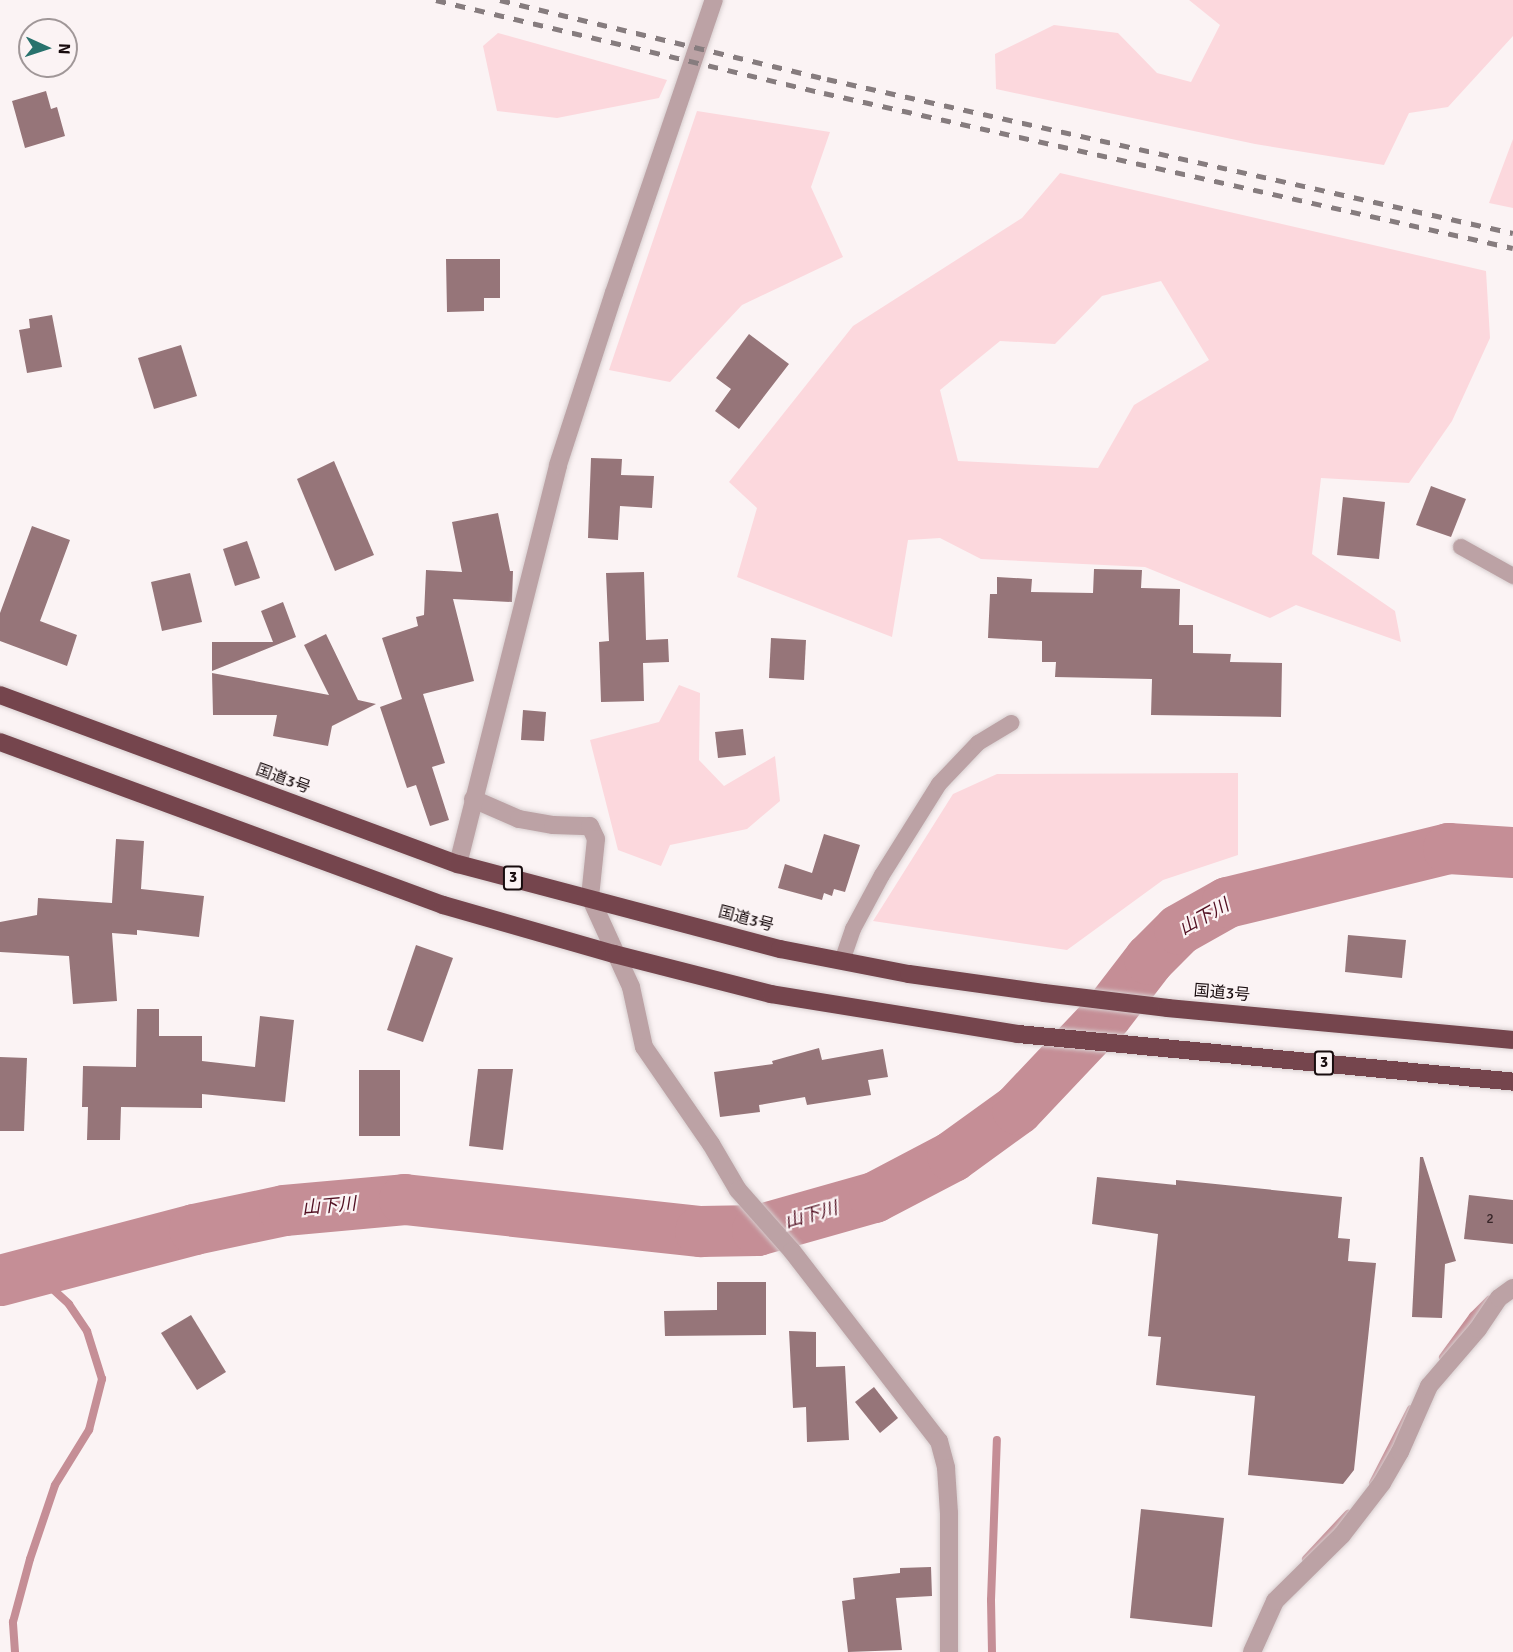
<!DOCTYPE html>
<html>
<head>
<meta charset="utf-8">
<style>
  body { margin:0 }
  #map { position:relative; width:1513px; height:1652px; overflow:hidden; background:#fbf3f4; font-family:Signika,"Noto Sans JP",sans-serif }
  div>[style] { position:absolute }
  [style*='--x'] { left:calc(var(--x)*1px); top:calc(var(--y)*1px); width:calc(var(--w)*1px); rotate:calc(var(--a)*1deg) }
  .green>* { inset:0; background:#fcd8dd }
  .stream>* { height:8px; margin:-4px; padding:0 4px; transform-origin:4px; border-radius:4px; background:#c58e96 }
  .river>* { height:51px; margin:-25.5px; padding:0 25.5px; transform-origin:25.5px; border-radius:25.5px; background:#c58e96 }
  .building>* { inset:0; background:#967579 }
  .roads { filter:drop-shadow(0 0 2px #d7cecf) drop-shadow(0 0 2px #d7cecf) }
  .lane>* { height:16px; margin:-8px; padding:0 8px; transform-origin:8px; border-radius:8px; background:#bca2a5 }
  .street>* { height:18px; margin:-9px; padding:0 9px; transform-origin:9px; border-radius:9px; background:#bca2a5 }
  .highway>* { height:18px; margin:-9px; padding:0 9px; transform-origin:9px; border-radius:9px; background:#75454d }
  .rail>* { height:4.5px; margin-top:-2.25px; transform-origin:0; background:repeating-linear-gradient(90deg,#867c7e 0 10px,transparent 0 20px) }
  span { translate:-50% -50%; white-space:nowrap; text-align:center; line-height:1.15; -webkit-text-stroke:4.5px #fbf3f4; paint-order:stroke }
  .number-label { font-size:14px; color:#382629 }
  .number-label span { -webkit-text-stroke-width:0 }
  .shield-label span { padding:2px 4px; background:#fbf3f4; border:2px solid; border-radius:4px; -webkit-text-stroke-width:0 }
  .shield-label { font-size:15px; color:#180c0e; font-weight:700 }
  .street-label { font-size:16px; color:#180c0e }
  .water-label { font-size:18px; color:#510f21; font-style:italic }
  .north { position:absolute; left:18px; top:18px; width:60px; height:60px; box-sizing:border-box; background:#fbf3f4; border:2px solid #a09798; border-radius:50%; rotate:93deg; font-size:16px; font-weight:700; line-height:24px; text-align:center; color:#180c0e }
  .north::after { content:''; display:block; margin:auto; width:21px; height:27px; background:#28726d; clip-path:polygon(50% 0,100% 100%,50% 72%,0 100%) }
</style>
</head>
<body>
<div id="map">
  <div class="green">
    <i style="clip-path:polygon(1189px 0,1513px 0,1513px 36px,1448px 107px,1409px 113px,1384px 165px,1255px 144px,996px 89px,995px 54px,1054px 25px,1118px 33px,1157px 73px,1191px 82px,1220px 25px)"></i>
    <i style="clip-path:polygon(498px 33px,667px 80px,659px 98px,557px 118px,497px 111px,483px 46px)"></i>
    <i style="clip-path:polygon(697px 111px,830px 132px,811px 187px,843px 257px,742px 305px,670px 382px,609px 370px)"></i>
    <i style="clip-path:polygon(1513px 139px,1513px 208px,1489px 203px)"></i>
    <i style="clip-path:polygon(evenodd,1060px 173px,1486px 271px,1490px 338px,1452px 421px,1409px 483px,1321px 478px,1312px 554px,1395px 611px,1401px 642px,1296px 605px,1270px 618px,1145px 567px,981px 559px,940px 538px,908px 540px,892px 637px,737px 577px,757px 508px,729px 482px,853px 326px,1022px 218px,1060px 173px,1161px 281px,1209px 360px,1134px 405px,1098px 468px,958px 461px,940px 390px,1000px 341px,1055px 344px,1102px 296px,1161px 281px)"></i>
    <i style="clip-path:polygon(679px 685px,700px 693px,699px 760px,724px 786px,775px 756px,780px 801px,747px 829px,670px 845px,661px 866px,618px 850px,590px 740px,659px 722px)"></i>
    <i style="clip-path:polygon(1238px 773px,1238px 855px,1163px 880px,1067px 950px,873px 921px,953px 794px,997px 774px)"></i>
  </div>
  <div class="stream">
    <i style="--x:1443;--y:1357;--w:51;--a:-53.8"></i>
    <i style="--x:1473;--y:1316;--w:23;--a:-45"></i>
    <i style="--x:1373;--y:1483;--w:83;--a:-62.8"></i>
    <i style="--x:1306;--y:1559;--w:62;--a:-47"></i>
    <i style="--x:15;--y:1652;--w:30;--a:-94"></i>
    <i style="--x:13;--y:1622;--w:65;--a:-74.9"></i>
    <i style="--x:30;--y:1559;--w:78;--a:-71.3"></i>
    <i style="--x:55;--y:1485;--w:65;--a:-58.3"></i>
    <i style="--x:89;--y:1430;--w:53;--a:-75.7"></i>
    <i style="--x:102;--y:1379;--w:50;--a:-107.4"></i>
    <i style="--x:87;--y:1331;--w:32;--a:-124"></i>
    <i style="--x:69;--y:1304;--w:49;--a:-137.5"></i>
    <i style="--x:992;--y:1652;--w:52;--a:-91.1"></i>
    <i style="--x:991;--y:1600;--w:160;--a:-87.9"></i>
  </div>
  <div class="river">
    <i style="--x:0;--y:1280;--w:201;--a:-14.7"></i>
    <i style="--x:194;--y:1229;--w:92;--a:-11.9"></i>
    <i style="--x:284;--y:1210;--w:121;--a:-5.2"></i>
    <i style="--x:404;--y:1199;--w:298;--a:6.2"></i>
    <i style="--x:700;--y:1231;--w:57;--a:-1"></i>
    <i style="--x:757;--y:1230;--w:122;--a:-15.8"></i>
    <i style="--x:874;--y:1197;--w:88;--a:-27.7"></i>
    <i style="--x:952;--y:1156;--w:80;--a:-35.9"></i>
    <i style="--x:1017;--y:1109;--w:129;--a:-46.6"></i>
    <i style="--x:1106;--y:1015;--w:71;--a:-52.5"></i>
    <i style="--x:1149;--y:959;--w:42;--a:-45"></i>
    <i style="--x:1179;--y:929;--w:55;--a:-29.4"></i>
    <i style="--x:1227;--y:902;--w:228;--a:-13.7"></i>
    <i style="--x:1448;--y:848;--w:65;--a:3.5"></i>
  </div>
  <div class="building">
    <i style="clip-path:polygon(46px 91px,51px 109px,57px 107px,65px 136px,25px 148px,12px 101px)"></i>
    <i style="clip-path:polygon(446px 259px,500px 259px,500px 298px,484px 298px,484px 311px,447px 312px)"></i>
    <i style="clip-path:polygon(52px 315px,62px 367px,27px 373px,19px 330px,30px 328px,29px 319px)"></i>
    <i style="clip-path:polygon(749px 334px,789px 364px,739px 429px,715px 411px,731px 389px,716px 378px)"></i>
    <i style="clip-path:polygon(181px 345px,197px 396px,154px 409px,138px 358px)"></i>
    <i style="clip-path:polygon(591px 458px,622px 459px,621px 475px,654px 476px,652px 508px,620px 506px,618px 540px,588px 538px)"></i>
    <i style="clip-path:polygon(334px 461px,374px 555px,335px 571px,297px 479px)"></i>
    <i style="clip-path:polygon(1431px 486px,1466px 499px,1451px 537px,1416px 525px)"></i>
    <i style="clip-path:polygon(1343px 497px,1385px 502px,1379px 559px,1337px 555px)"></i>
    <i style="clip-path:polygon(498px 513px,510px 571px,513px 571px,512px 602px,453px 599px,474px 681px,423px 694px,445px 763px,432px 767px,449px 820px,430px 826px,416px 785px,407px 788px,380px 707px,402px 699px,382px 638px,418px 626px,416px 617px,424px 615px,426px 570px,462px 572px,452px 522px)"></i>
    <i style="clip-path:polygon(32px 526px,70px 540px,40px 621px,77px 635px,67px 666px,0 641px,0 613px)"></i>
    <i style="clip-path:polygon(247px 541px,260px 578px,235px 586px,223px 549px)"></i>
    <i style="clip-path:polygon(1094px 569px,1142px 570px,1141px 588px,1180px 589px,1179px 625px,1193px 625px,1193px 653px,1231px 654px,1230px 662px,1282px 663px,1281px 717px,1151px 715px,1152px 679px,1055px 677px,1056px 662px,1042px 662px,1042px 641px,988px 638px,990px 594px,997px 594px,997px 577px,1032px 579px,1031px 592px,1093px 593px)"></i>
    <i style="clip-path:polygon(644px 572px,646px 640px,668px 639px,669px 662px,643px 663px,644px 701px,601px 702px,599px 642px,609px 641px,606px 573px)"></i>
    <i style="clip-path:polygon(190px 573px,202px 622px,162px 631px,151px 582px)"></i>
    <i style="clip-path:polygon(283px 602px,296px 637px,212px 671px,212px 642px,273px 642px,261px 611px)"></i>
    <i style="clip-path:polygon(326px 634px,358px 700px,376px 704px,332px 726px,328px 746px,273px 736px,277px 715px,213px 715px,212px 673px,329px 695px,304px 645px)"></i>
    <i style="clip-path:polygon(771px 638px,806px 640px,804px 680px,769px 678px)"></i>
    <i style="clip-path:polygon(523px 710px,546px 712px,544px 741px,521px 740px)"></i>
    <i style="clip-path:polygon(743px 729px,746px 755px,718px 758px,715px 732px)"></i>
    <i style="clip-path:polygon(824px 834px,860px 845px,845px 892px,834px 889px,832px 896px,824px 893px,822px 900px,778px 888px,785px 864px,812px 873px)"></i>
    <i style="clip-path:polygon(116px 839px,144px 841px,141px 889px,204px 896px,199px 937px,137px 930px,137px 935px,112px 933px,117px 1001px,73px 1004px,69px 956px,0 952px,0 922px,37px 915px,38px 898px,112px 903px)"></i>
    <i style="clip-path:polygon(1348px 935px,1406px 940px,1402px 978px,1345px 972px)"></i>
    <i style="clip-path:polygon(416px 945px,453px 958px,423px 1042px,387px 1030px)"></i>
    <i style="clip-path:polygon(137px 1009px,159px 1009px,159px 1036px,202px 1036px,202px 1061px,255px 1067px,260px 1016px,294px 1020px,285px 1102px,202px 1094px,202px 1108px,121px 1107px,120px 1140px,87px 1140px,88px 1107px,82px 1107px,83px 1066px,136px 1067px)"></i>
    <i style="clip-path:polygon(819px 1048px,822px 1060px,883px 1049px,888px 1077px,868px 1080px,871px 1095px,807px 1105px,805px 1097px,759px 1105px,760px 1112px,720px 1117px,714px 1072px,773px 1064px,772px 1061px)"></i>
    <i style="clip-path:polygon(0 1057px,27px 1058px,24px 1131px,0 1131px)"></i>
    <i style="clip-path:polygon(478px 1069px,513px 1069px,503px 1150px,469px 1146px)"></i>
    <i style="clip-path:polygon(359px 1070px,400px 1070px,400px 1136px,359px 1136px)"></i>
    <i style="clip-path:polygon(1420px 1157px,1423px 1157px,1456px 1261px,1445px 1264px,1442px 1318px,1412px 1317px)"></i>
    <i style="clip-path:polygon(1097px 1177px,1176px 1185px,1176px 1180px,1342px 1197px,1338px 1238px,1350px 1239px,1348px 1261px,1376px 1263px,1354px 1470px,1343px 1484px,1248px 1475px,1255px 1396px,1156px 1385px,1161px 1337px,1148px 1336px,1158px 1234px,1092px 1224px)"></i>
    <i style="clip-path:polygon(1469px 1195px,1513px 1200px,1513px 1244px,1464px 1239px)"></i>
    <i style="clip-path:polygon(717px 1282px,766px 1282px,766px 1335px,665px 1336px,664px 1311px,717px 1310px)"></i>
    <i style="clip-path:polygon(191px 1315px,226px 1372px,197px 1390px,161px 1333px)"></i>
    <i style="clip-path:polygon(789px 1331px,816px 1332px,816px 1367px,845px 1366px,849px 1440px,807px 1442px,806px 1407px,793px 1408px)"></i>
    <i style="clip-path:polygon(874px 1387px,898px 1418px,880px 1433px,855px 1402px)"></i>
    <i style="clip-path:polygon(1141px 1509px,1224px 1518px,1212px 1627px,1130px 1618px)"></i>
    <i style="clip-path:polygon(931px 1567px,932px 1596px,896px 1598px,902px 1650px,848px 1652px,842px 1601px,855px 1599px,853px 1578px,900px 1573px,900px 1568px)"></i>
  </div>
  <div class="roads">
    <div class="lane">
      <i style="--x:1461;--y:547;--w:60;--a:29.1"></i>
      <i style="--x:842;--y:961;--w:34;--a:-71"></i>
      <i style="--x:853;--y:929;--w:61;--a:-61.8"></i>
      <i style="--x:882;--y:875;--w:107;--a:-57.9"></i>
      <i style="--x:939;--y:784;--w:57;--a:-46.4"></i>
      <i style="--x:978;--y:743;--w:39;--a:-31"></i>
    </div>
    <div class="street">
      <i style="--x:473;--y:799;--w:50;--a:23.5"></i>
      <i style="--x:519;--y:819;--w:35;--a:10"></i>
      <i style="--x:553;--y:825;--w:37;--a:2"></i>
      <i style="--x:590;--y:826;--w:14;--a:65"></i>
      <i style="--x:596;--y:839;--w:58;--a:95.9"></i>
      <i style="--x:590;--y:897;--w:99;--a:65.5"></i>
      <i style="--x:631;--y:987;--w:61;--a:77.8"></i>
      <i style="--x:644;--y:1047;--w:118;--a:55.4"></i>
      <i style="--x:711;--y:1144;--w:53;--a:59.6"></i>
      <i style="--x:738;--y:1190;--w:81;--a:48.5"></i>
      <i style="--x:792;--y:1251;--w:240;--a:52.3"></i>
      <i style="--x:939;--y:1441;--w:28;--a:75"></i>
      <i style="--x:946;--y:1468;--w:45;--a:86.2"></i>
      <i style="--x:949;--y:1513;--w:139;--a:90"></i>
      <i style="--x:458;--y:864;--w:411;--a:-75.9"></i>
      <i style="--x:558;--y:465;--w:181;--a:-72"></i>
      <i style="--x:614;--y:293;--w:310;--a:-71.2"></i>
      <i style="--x:1252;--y:1652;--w:56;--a:-65.7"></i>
      <i style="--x:1275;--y:1601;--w:94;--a:-44.6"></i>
      <i style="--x:1342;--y:1535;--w:66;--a:-52.4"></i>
      <i style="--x:1382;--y:1483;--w:36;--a:-60"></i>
      <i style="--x:1400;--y:1452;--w:72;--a:-66.3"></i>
      <i style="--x:1429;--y:1386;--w:75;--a:-49.3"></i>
      <i style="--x:1478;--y:1329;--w:37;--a:-56"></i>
      <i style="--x:1499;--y:1298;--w:17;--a:-36"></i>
    </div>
    <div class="highway">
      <i style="--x:0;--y:695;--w:488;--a:20.3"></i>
      <i style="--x:458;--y:864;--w:333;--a:14.8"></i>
      <i style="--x:780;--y:949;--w:131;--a:11"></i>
      <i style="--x:909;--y:974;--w:136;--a:8"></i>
      <i style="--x:1044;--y:993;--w:125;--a:6.9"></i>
      <i style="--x:1168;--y:1008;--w:346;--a:5.3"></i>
      <i style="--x:0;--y:742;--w:472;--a:20.2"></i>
      <i style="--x:443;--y:905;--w:178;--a:16"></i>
      <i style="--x:614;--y:954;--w:162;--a:14.3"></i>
      <i style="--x:771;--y:994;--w:250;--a:9.2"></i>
      <i style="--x:1018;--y:1034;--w:497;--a:5.5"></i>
    </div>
  </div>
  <div class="rail">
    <i style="--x:436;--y:0;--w:399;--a:13.5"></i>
    <i style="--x:824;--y:93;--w:706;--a:12.68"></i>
    <i style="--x:500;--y:0;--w:336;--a:13.6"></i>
    <i style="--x:827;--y:79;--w:703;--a:12.65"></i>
  </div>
  <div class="number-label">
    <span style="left:1490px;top:1219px">2</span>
  </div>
  <div class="shield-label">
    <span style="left:513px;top:878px">3</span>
    <span style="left:1324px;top:1063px">3</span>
  </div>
  <div class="street-label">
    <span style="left:283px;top:779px;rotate:20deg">国道3号</span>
    <span style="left:746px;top:919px;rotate:15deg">国道3号</span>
    <span style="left:1222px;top:993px;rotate:5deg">国道3号</span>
  </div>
  <div class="water-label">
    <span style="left:1204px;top:917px;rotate:-29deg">山下川</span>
    <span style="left:329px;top:1206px;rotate:-5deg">山下川</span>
    <span style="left:811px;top:1215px;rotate:-16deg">山下川</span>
  </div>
  <div class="north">N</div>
</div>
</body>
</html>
